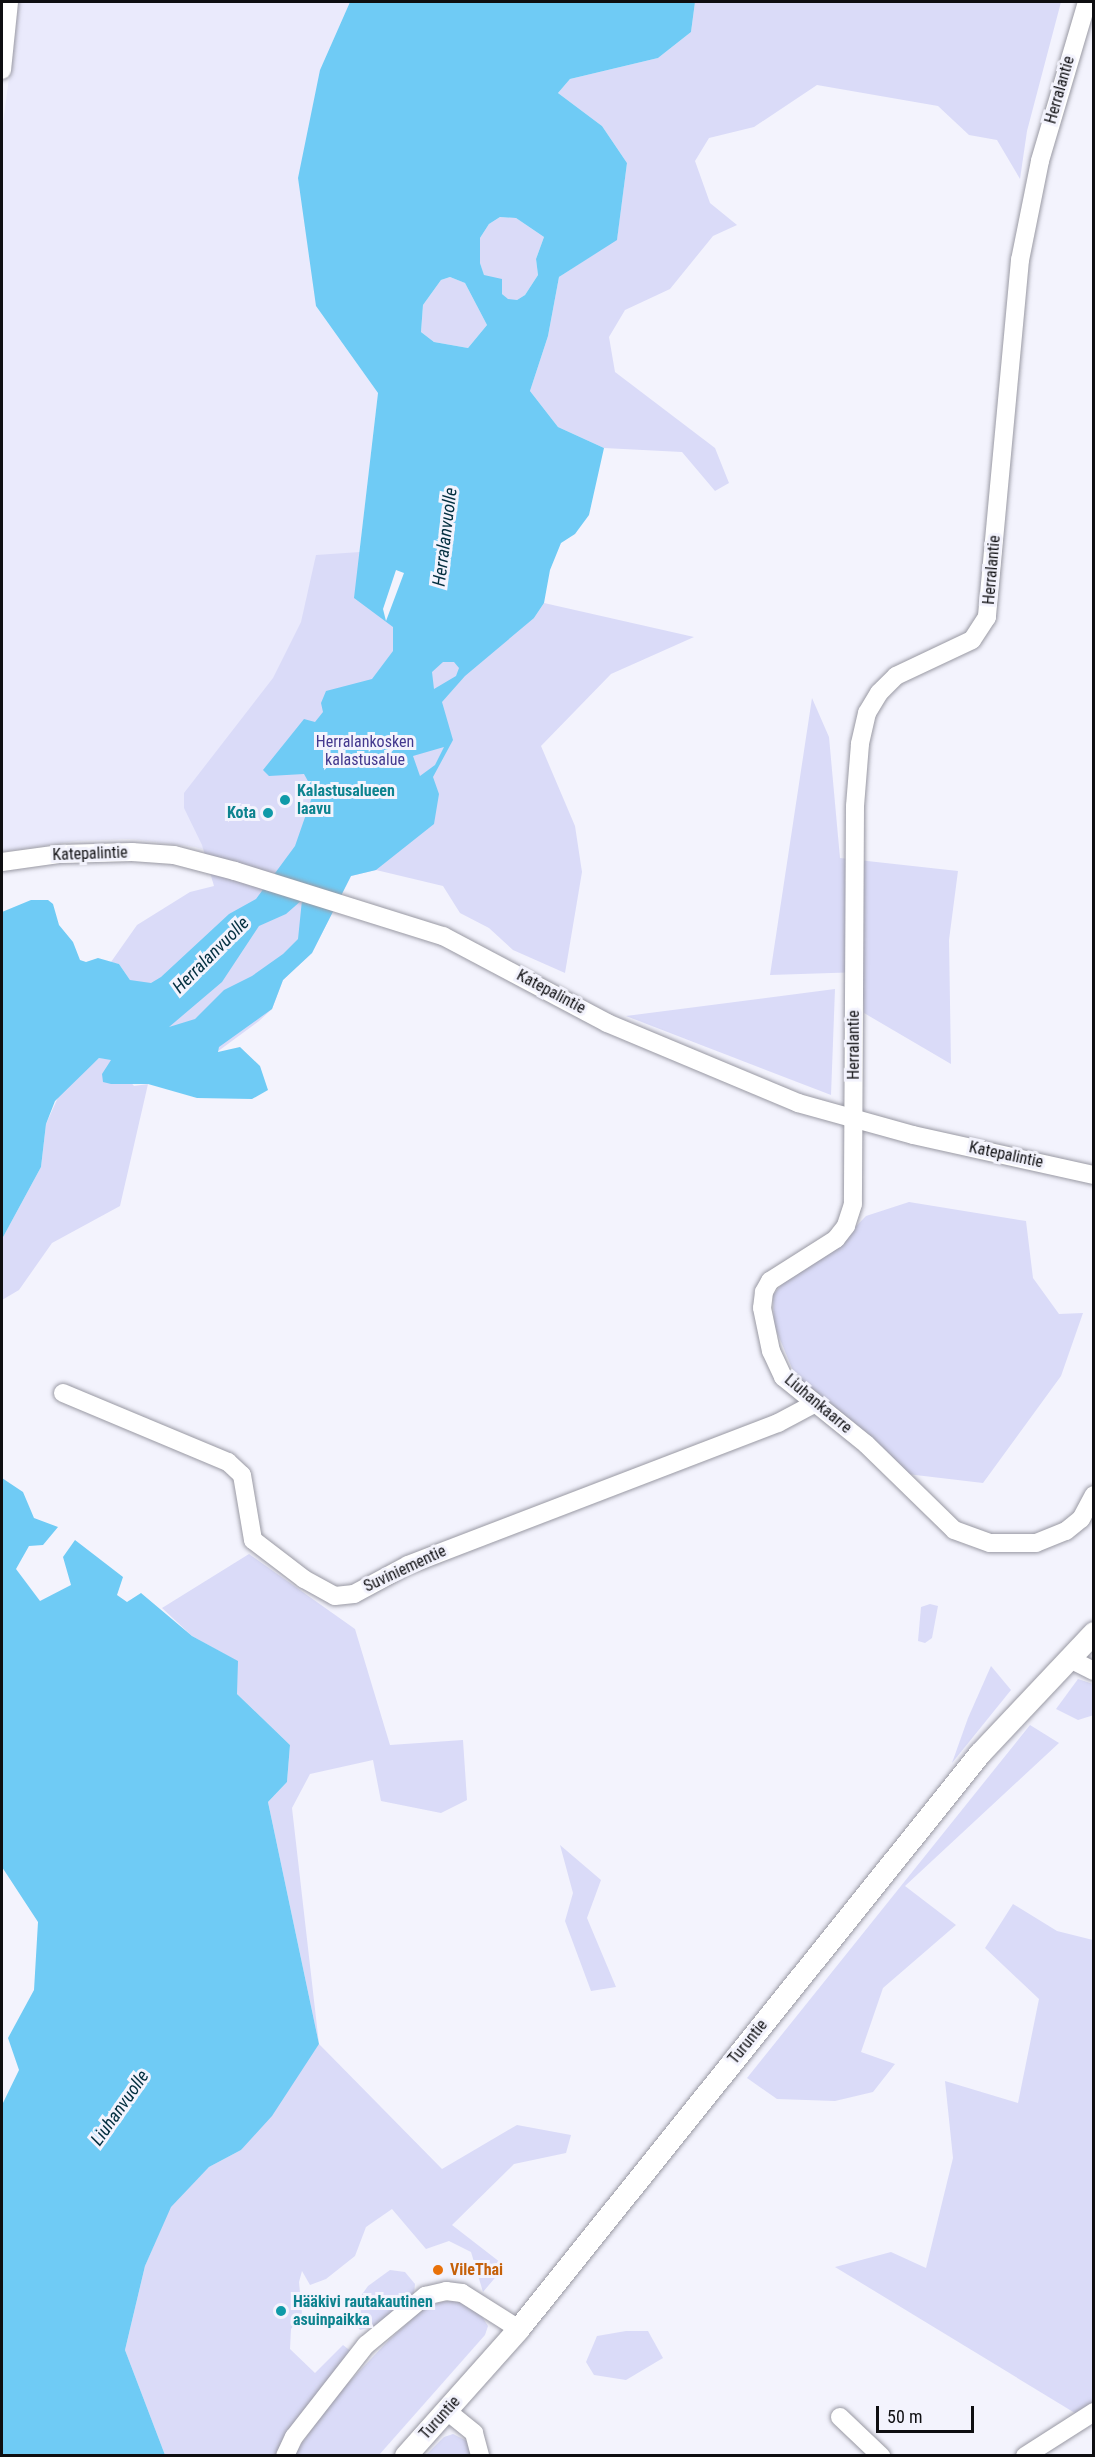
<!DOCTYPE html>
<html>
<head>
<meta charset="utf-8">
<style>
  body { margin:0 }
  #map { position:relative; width:1095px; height:2457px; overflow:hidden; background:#f3f3fd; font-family:"Roboto Condensed",sans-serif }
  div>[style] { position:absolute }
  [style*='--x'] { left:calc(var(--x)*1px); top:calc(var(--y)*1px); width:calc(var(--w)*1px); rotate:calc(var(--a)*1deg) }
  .built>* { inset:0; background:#eaeafc }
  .green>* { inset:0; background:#dadbf8 }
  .water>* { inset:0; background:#6fcbf5 }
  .pier>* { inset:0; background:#f3f3fd }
  .roads { filter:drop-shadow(0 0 2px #9999a3) drop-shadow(0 0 2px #9999a3) }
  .minor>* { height:18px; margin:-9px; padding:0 9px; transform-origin:9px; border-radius:9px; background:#fff }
  .major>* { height:22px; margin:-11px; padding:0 11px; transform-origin:11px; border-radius:11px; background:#fff }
  .dots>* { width:16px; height:16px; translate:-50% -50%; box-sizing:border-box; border:3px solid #f3f3fd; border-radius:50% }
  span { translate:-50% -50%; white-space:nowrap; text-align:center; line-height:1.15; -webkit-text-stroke:6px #f3f3fd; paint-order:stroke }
  .street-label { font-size:16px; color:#0e0e11 }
  .park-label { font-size:16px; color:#43398e }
  .culture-label { font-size:16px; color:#0d838f; font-weight:700 }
  .left { translate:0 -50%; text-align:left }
  .right { translate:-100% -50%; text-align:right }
  .food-label { font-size:16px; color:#c56008; font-weight:700 }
  .water-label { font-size:18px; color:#022e3f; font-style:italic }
  .frame { position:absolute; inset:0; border:3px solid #0e0e11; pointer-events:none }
  .scale { position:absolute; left:876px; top:2406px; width:98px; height:27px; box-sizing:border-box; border:3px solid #0e0e11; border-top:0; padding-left:8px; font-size:18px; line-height:21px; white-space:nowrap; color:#0e0e11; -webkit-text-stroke:4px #f3f3fd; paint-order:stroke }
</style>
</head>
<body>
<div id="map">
  <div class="built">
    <i style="clip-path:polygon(19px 2px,350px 2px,320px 70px,316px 306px,378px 393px,354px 598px,273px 872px,195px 847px,130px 839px,76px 841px,2px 852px,2px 131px)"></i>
  </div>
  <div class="green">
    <i style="clip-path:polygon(695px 2px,1061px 2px,1027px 131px,1020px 179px,997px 140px,969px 135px,938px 106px,817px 85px,754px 127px,709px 138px,695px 161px,710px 203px,737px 225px,713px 236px,670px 289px,625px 310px,609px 337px,615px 372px,715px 448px,729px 483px,715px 491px,682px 452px,604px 448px,558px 427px,530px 391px,548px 336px,559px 277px,617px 239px,627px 163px,602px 126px,558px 93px,570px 79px,658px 58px,691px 32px)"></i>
    <i style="clip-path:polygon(500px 217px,516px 218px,544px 237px,536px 259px,538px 275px,525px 295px,517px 300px,508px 300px,502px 294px,491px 277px,484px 276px,480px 263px,480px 238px,489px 224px)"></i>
    <i style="clip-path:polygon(450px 277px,465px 283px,487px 325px,468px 348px,434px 342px,421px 332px,423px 305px,441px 280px)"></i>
    <i style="clip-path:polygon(360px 552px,534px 618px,544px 603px,694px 637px,611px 674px,541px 746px,575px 826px,582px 872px,565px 973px,513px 950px,489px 928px,460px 913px,443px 886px,376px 870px,351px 876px,312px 953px,283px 980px,272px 1009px,259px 1021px,217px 1052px,154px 1033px,130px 980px,119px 964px,111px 962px,137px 925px,190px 892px,214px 886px,202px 845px,184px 808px,184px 793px,273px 678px,301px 622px,316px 555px)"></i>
    <i style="clip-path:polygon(812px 698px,829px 737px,840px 858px,958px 871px,949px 940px,951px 1064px,864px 1013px,862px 972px,770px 975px)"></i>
    <i style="clip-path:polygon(835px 989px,831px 1095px,626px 1016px)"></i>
    <i style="clip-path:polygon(99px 1058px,111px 1059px,134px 1086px,148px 1084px,120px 1206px,52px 1243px,19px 1290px,2px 1300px,2px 1239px,41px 1167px,46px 1124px,60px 1093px)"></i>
    <i style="clip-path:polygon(909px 1202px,1026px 1221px,1033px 1278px,1059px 1314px,1083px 1313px,1061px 1376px,983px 1483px,907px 1474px,799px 1385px,774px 1325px,773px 1295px,792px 1272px,835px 1248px,866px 1216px)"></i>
    <i style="clip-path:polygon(249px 1554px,355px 1629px,390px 1745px,463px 1740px,467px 1800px,441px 1813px,381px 1801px,373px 1760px,310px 1774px,292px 1808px,319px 2044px,442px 2169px,517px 2125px,571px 2135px,566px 2153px,514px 2164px,452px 2225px,505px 2266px,483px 2292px,471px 2252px,449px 2241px,426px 2249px,392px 2209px,366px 2227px,355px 2256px,326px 2279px,310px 2285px,302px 2271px,299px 2282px,302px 2314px,291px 2329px,290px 2349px,315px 2373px,343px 2345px,352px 2352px,285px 2435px,277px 2455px,165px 2455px,125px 2350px,145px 2266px,170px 2207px,209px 2167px,241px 2150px,319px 2044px,268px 1802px,287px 1782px,290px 1745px,237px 1694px,237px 1661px,192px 1636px,162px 1608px)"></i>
    <i style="clip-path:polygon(930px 1604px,938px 1606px,932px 1638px,925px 1643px,918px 1641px,921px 1607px)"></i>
    <i style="clip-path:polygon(991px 1666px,1011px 1690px,952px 1763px,968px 1718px)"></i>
    <i style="clip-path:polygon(1078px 1679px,1093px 1684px,1094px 1715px,1078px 1720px,1056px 1709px)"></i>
    <i style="clip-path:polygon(1030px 1725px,1059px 1743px,905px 1886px,956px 1925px,883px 1988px,861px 2052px,895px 2064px,873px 2092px,835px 2101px,777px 2099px,747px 2078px)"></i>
    <i style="clip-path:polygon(560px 1845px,601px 1880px,587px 1918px,616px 1987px,591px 1991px,565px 1921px,573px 1893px)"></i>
    <i style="clip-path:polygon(1013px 1904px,1057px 1931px,1093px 1940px,1093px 2424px,835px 2267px,891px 2252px,926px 2268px,953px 2158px,945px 2081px,1018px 2103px,1039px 1999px,985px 1948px)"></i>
    <i style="clip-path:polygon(390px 2270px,405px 2272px,415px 2284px,414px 2293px,376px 2326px,360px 2330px,348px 2314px,368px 2286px)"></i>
    <i style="clip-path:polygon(457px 2299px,481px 2315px,488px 2326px,485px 2335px,379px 2455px,293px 2456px,332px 2400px,388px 2341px,427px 2305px)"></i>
    <i style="clip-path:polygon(626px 2331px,648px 2331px,663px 2358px,626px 2380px,594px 2375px,586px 2362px,597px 2336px)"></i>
    <i style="clip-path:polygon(453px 2434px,469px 2442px,474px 2456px,425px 2456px,444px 2437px)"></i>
  </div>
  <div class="water">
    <i style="clip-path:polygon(evenodd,350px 2px,695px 2px,691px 32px,658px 58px,570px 79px,558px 93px,602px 126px,627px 163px,617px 240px,559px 277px,548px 336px,530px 391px,558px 427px,604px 448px,589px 515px,575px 534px,561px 543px,550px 570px,544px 603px,534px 618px,465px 676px,442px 702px,453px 740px,433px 777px,439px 794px,434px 824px,376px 870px,351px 876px,312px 953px,283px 980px,272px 1009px,219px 1047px,218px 1052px,240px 1047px,260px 1066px,268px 1090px,252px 1099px,197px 1098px,148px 1084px,111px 1084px,103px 1082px,102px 1074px,111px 1060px,99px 1058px,55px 1101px,46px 1124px,41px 1167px,2px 1239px,2px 912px,31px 900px,48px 900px,53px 904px,59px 925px,73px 942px,80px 960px,86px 962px,98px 958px,119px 964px,130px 980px,151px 983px,161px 977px,229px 914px,256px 899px,295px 846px,312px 797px,309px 783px,304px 774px,269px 776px,263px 770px,304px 719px,315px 722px,323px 712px,321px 703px,326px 691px,372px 679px,393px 651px,393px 627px,354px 598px,378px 393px,316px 306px,298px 178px,320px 70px,350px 2px,500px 217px,516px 218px,544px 237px,536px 259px,538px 275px,525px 295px,517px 300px,508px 299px,502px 294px,502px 279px,484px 275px,480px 263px,480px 238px,489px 224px,500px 217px,350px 2px,450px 277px,465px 283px,487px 325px,468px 348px,434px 342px,421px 332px,423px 305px,441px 280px,450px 277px,350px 2px,443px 662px,454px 662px,459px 668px,456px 676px,434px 689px,432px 672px,443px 662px,350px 2px,444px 747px,435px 765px,420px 776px,413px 756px,444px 747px,350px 2px,302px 900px,298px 939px,283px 954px,252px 976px,224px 990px,195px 1019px,169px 1027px,222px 982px,259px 926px,286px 914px,302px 900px)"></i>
    <i style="clip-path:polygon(2px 1478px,23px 1492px,34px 1518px,58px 1527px,43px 1545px,29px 1546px,16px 1569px,40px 1601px,71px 1585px,63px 1557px,75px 1540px,123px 1577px,117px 1595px,127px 1602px,141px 1593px,192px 1636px,238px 1661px,237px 1694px,290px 1745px,287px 1782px,268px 1802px,319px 2044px,272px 2116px,241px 2150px,209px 2167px,171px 2207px,145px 2266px,125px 2350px,165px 2455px,2px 2455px,2px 2105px,19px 2070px,8px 2038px,34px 1990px,38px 1922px,2px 1867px)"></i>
  </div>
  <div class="pier">
    <i style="clip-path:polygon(396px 570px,404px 573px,386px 621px,383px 609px)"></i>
  </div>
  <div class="roads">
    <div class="minor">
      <i style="--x:1087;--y:2;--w:166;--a:106.5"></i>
      <i style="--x:1040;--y:161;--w:101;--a:101.4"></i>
      <i style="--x:1020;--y:260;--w:359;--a:95.3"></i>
      <i style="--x:987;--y:617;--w:27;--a:123"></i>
      <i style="--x:972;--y:640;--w:84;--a:154.7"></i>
      <i style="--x:896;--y:676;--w:24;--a:135"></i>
      <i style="--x:879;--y:693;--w:23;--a:121"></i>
      <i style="--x:867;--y:713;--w:32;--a:103"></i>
      <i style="--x:860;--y:744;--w:62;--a:94.6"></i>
      <i style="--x:855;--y:806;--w:398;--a:90.3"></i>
      <i style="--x:853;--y:1204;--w:23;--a:108"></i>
      <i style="--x:846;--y:1226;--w:16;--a:128"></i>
      <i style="--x:836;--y:1239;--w:78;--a:147.5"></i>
      <i style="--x:770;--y:1281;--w:13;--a:119"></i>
      <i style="--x:764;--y:1292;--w:16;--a:97"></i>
      <i style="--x:762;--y:1308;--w:44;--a:78.2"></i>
      <i style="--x:771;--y:1351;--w:29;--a:65"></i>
      <i style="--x:783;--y:1377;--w:107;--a:38.9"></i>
      <i style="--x:866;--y:1444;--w:123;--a:44.3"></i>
      <i style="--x:954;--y:1530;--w:38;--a:20"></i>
      <i style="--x:990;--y:1543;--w:46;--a:0"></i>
      <i style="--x:1036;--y:1543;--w:32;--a:-22"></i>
      <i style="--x:1066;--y:1531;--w:19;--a:-39"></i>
      <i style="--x:1081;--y:1519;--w:27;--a:-62"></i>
      <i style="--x:2;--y:70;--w:68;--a:-84.1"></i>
      <i style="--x:2;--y:862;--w:59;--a:-7.9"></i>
      <i style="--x:60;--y:854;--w:72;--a:-1.6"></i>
      <i style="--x:132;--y:852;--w:42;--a:4.1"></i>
      <i style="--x:174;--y:855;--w:63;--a:14.7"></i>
      <i style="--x:235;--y:871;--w:218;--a:17.4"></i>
      <i style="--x:443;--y:936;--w:186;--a:27.9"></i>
      <i style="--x:607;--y:1023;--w:207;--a:22.7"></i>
      <i style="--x:798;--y:1103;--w:119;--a:15.5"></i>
      <i style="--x:913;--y:1135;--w:185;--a:12.5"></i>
      <i style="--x:63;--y:1393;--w:179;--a:22.7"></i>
      <i style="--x:228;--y:1462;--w:19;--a:43"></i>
      <i style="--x:242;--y:1475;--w:66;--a:80.4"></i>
      <i style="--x:253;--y:1540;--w:64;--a:37.4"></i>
      <i style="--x:304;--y:1579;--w:35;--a:29"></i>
      <i style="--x:335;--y:1596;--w:19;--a:-6"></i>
      <i style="--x:354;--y:1594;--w:61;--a:-28.2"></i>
      <i style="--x:408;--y:1565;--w:396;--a:-21"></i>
      <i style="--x:778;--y:1423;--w:40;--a:-28"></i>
      <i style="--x:1070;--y:1659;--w:27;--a:27"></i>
      <i style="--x:447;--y:2411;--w:35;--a:39"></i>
      <i style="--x:474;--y:2433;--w:24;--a:75"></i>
      <i style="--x:840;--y:2417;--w:57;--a:43.6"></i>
      <i style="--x:285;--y:2456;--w:21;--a:-65"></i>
      <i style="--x:294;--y:2437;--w:117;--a:-52"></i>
      <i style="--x:366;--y:2345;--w:77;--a:-39.7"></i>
      <i style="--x:425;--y:2296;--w:22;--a:-13"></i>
      <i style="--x:446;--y:2291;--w:16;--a:7"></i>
      <i style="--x:462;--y:2293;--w:67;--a:32.3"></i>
      <i style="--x:1025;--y:2456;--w:82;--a:-32.5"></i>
    </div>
    <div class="major">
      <i style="--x:406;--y:2456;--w:170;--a:-48.3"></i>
      <i style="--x:519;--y:2329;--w:737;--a:-51.28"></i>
      <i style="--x:980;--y:1754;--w:166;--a:-46.7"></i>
    </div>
  </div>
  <div class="dots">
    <i style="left:285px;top:800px;background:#0f9aa8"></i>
    <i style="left:268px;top:813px;background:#0f9aa8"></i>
    <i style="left:438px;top:2270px;background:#e8710a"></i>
    <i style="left:281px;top:2311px;background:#0f9aa8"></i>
  </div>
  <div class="street-label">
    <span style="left:1060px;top:90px;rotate:-74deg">Herralantie</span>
    <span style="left:992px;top:570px;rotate:-85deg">Herralantie</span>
    <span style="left:90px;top:854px;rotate:-2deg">Katepalintie</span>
    <span style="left:551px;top:992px;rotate:28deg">Katepalintie</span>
    <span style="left:854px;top:1045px;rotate:-90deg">Herralantie</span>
    <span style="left:1006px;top:1155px;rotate:12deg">Katepalintie</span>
    <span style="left:818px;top:1404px;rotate:40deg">Liuhankaarre</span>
    <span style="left:405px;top:1569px;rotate:-25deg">Suviniementie</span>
    <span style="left:748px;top:2042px;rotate:-51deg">Turuntie</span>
    <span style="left:440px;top:2418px;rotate:-48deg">Turuntie</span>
  </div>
  <div class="park-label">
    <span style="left:365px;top:751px">Herralankosken<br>kalastusalue</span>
  </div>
  <div class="culture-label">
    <span class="left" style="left:297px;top:800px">Kalastusalueen<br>laavu</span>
    <span class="right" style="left:256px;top:813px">Kota</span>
    <span class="left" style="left:293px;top:2311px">Hääkivi rautakautinen<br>asuinpaikka</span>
  </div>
  <div class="food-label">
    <span class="left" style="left:450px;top:2270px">VileThai</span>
  </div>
  <div class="water-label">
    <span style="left:445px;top:537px;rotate:-83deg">Herralanvuolle</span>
    <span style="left:211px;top:955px;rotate:-45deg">Herralanvuolle</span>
    <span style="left:120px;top:2108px;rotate:-55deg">Liuhanvuolle</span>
  </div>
  <div class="frame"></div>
  <div class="scale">50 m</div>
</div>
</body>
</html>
